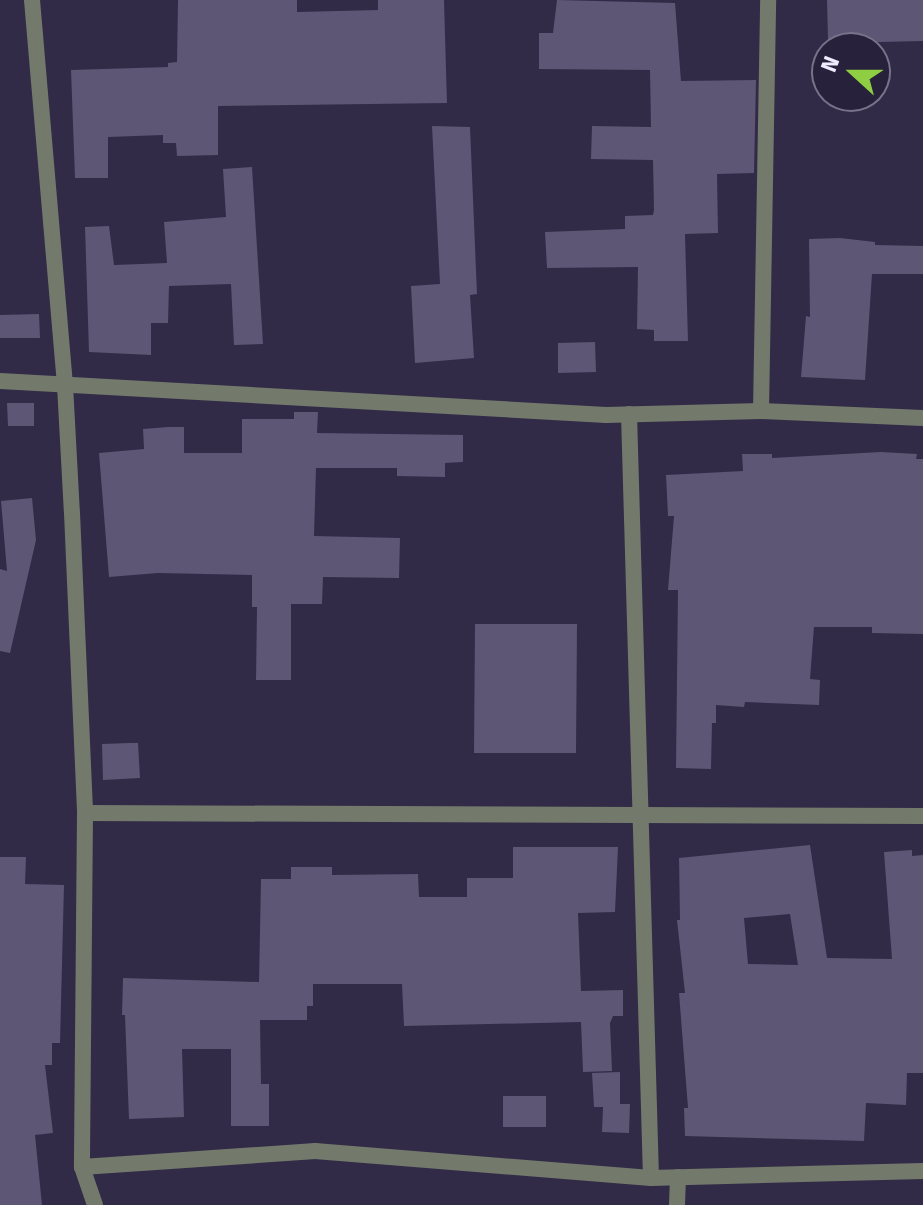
<!DOCTYPE html>
<html>
<head>
<meta charset="utf-8">
<style>
  body { margin:0 }
  #map { position:relative; width:923px; height:1205px; overflow:hidden; background:#322b47; font-family:"Fira Sans",sans-serif }
  div>[style] { position:absolute }
  [style*='--x'] { left:calc(var(--x)*1px); top:calc(var(--y)*1px); width:calc(var(--w)*1px); rotate:calc(var(--a)*1deg) }
  .building>* { inset:0; background:#5d5674 }
  .minor>* { height:16px; margin:-8px; padding:0 8px; transform-origin:8px; border-radius:8px; background:#737a6c }
  span { translate:-50% -50%; white-space:nowrap; text-align:center; line-height:1.15; -webkit-text-stroke:6px #28213c; paint-order:stroke }
  .north { position:absolute; left:811px; top:32px; width:80px; height:80px; box-sizing:border-box; background:#28213c; border:2px solid #78728a; border-radius:50%; rotate:291deg; font-size:22px; font-weight:700; line-height:32px; text-align:center; color:#efecfe }
  .north::after { content:''; display:block; margin:auto; width:28px; height:36px; background:#8fcd42; clip-path:polygon(50% 0,100% 100%,50% 72%,0 100%) }
</style>
</head>
<body>
<div id="map">
  <div class="building">
    <i style="clip-path:polygon(178px 0,297px 0,297px 12px,378px 10px,378px 0,444px 0,447px 103px,218px 106px,218px 155px,177px 156px,176px 143px,163px 143px,163px 135px,108px 137px,108px 178px,75px 178px,71px 70px,168px 67px,168px 63px,177px 62px)"></i>
    <i style="clip-path:polygon(557px 0,675px 3px,681px 81px,756px 80px,754px 173px,717px 174px,718px 233px,685px 234px,688px 341px,654px 341px,654px 330px,637px 329px,638px 267px,547px 268px,545px 232px,625px 229px,625px 216px,653px 215px,654px 210px,653px 160px,591px 159px,592px 126px,651px 127px,650px 70px,539px 69px,539px 33px,553px 33px)"></i>
    <i style="clip-path:polygon(827px 0,923px 0,923px 41px,836px 43px,836px 39px,828px 39px)"></i>
    <i style="clip-path:polygon(432px 126px,470px 127px,477px 294px,470px 295px,474px 358px,415px 363px,411px 286px,440px 284px)"></i>
    <i style="clip-path:polygon(252px 167px,263px 344px,234px 345px,231px 284px,169px 286px,168px 323px,151px 323px,151px 355px,89px 352px,85px 227px,109px 226px,114px 265px,167px 263px,164px 222px,226px 217px,223px 169px)"></i>
    <i style="clip-path:polygon(840px 238px,875px 242px,875px 245px,923px 246px,923px 274px,872px 274px,865px 380px,801px 377px,806px 316px,810px 317px,809px 239px)"></i>
    <i style="clip-path:polygon(39px 314px,40px 338px,0 338px,0 315px)"></i>
    <i style="clip-path:polygon(595px 342px,596px 372px,558px 373px,558px 343px)"></i>
    <i style="clip-path:polygon(7px 403px,34px 403px,34px 426px,8px 426px)"></i>
    <i style="clip-path:polygon(294px 412px,318px 412px,317px 433px,463px 435px,463px 462px,445px 463px,445px 477px,397px 476px,397px 468px,316px 468px,314px 536px,400px 538px,399px 578px,323px 577px,322px 604px,291px 604px,291px 680px,256px 680px,257px 607px,252px 607px,252px 575px,158px 573px,109px 577px,99px 453px,144px 449px,143px 429px,168px 427px,184px 427px,184px 453px,242px 453px,242px 419px,294px 419px)"></i>
    <i style="clip-path:polygon(881px 452px,917px 454px,916px 459px,923px 459px,923px 634px,872px 633px,872px 627px,814px 627px,810px 679px,820px 680px,819px 705px,745px 702px,744px 707px,716px 705px,716px 723px,712px 723px,711px 769px,676px 768px,678px 590px,668px 590px,674px 516px,668px 516px,666px 475px,743px 471px,742px 454px,772px 454px,772px 458px)"></i>
    <i style="clip-path:polygon(32px 498px,36px 540px,10px 653px,0 651px,0 569px,7px 571px,1px 501px)"></i>
    <i style="clip-path:polygon(475px 624px,577px 624px,576px 753px,474px 753px)"></i>
    <i style="clip-path:polygon(130px 743px,138px 743px,140px 778px,103px 780px,102px 744px)"></i>
    <i style="clip-path:polygon(evenodd,810px 845px,827px 958px,892px 959px,884px 852px,912px 850px,912px 856px,923px 855px,923px 1073px,907px 1073px,906px 1105px,866px 1103px,864px 1141px,685px 1136px,684px 1108px,688px 1108px,679px 993px,685px 993px,677px 920px,680px 920px,679px 858px,810px 845px,790px 914px,798px 965px,748px 964px,744px 918px,790px 914px)"></i>
    <i style="clip-path:polygon(513px 847px,618px 847px,615px 912px,578px 913px,581px 991px,623px 990px,623px 1016px,613px 1016px,610px 1023px,612px 1071px,583px 1072px,581px 1022px,404px 1026px,402px 984px,313px 984px,313px 1006px,307px 1006px,307px 1020px,260px 1020px,261px 1084px,269px 1084px,269px 1126px,231px 1126px,231px 1049px,182px 1049px,184px 1117px,129px 1119px,125px 1015px,122px 1015px,123px 978px,259px 982px,261px 879px,291px 879px,291px 867px,332px 867px,332px 875px,418px 874px,419px 897px,467px 897px,467px 878px,513px 878px)"></i>
    <i style="clip-path:polygon(0 857px,26px 857px,25px 884px,64px 885px,60px 1043px,52px 1043px,52px 1065px,45px 1065px,53px 1133px,35px 1135px,42px 1205px,0 1205px)"></i>
    <i style="clip-path:polygon(620px 1072px,620px 1104px,630px 1104px,629px 1133px,602px 1132px,603px 1107px,594px 1107px,592px 1073px)"></i>
    <i style="clip-path:polygon(503px 1096px,546px 1096px,546px 1127px,503px 1127px)"></i>
  </div>
  <div class="minor">
    <i style="--x:32;--y:0;--w:386;--a:85.1"></i>
    <i style="--x:65;--y:385;--w:128;--a:86.9"></i>
    <i style="--x:72;--y:513;--w:300;--a:87.5"></i>
    <i style="--x:85;--y:813;--w:354;--a:90.5"></i>
    <i style="--x:82;--y:1167;--w:40;--a:71.1"></i>
    <i style="--x:0;--y:381;--w:607;--a:3.21"></i>
    <i style="--x:606;--y:415;--w:155;--a:-1.5"></i>
    <i style="--x:761;--y:411;--w:162;--a:2.5"></i>
    <i style="--x:761;--y:411;--w:411;--a:-89"></i>
    <i style="--x:629;--y:414;--w:764;--a:88.35"></i>
    <i style="--x:85;--y:813;--w:838;--a:0.21"></i>
    <i style="--x:82;--y:1167;--w:234;--a:-3.9"></i>
    <i style="--x:315;--y:1151;--w:337;--a:4.6"></i>
    <i style="--x:651;--y:1178;--w:272;--a:-1.5"></i>
    <i style="--x:677;--y:1205;--w:28;--a:-88"></i>
  </div>
  <div class="north">N</div>
</div>
</body>
</html>
